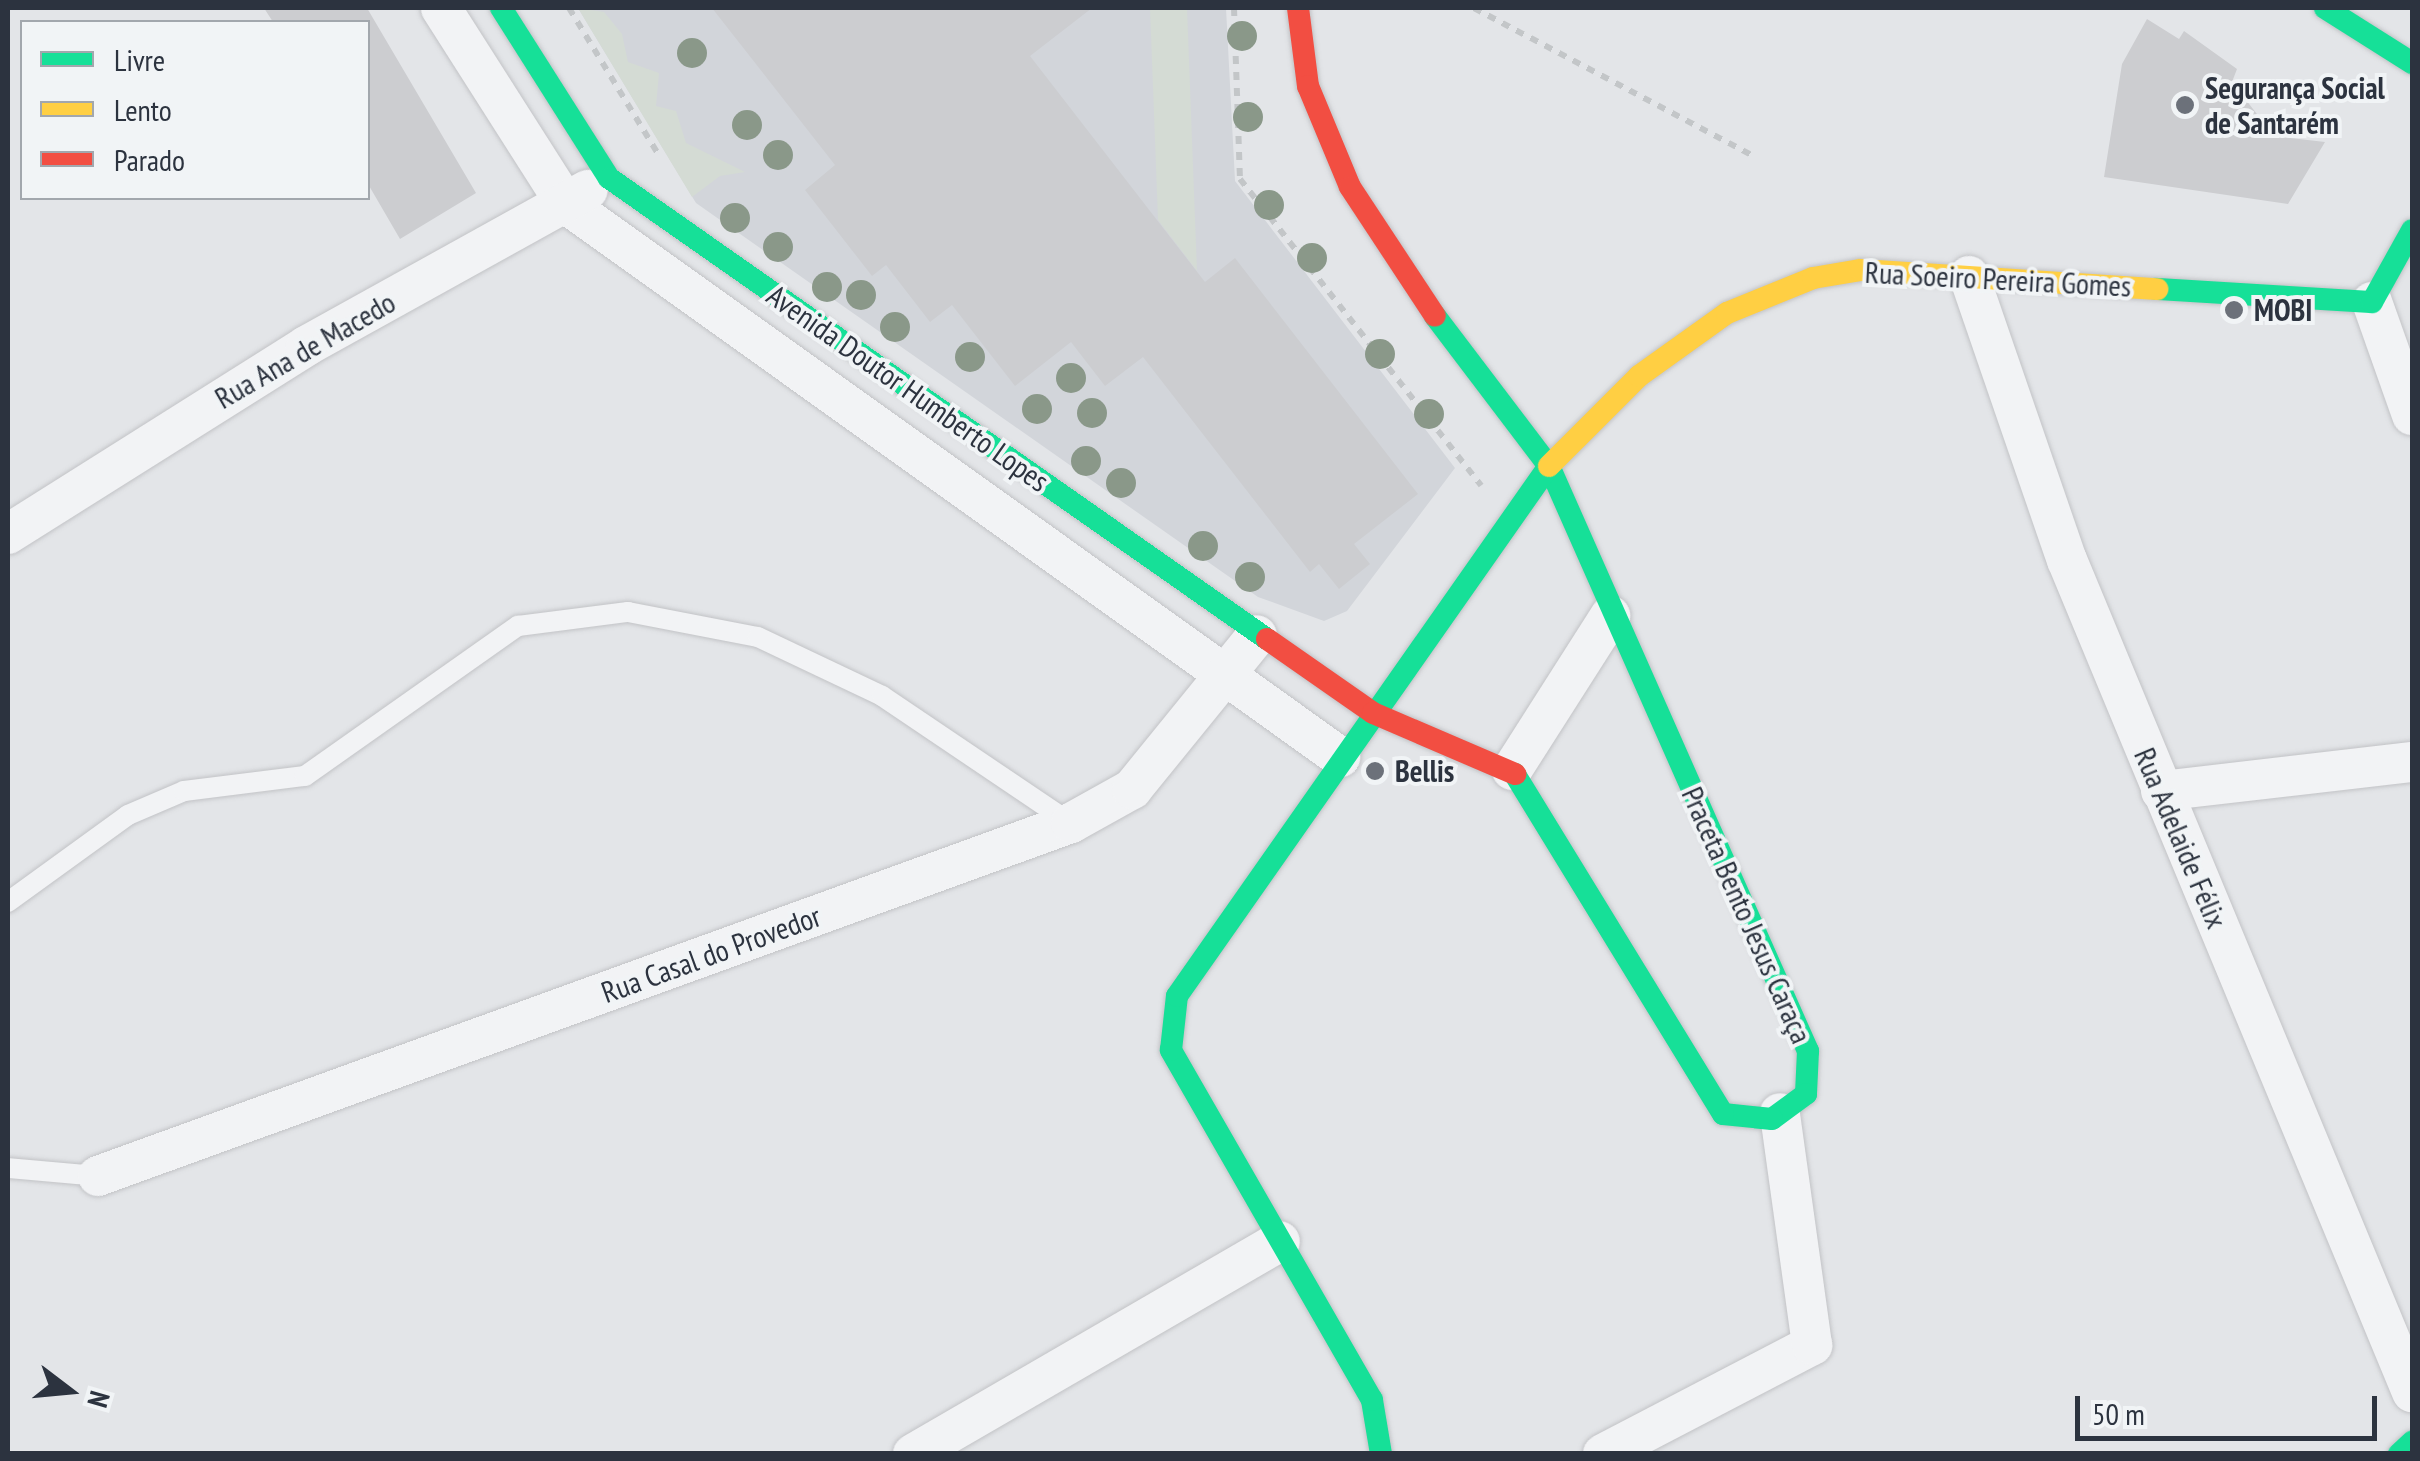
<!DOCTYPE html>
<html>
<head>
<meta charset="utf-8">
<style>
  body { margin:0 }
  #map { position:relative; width:2420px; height:1461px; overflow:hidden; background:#e3e5e8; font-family:"PT Sans Narrow",sans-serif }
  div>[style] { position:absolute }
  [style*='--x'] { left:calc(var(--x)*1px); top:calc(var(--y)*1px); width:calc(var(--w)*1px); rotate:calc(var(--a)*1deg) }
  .built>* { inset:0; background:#d2d5da }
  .green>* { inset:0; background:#d4dbd4 }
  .building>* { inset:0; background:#cccdd0 }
  .path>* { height:6px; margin-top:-3px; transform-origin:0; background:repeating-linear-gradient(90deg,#c3c6c8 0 8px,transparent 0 16px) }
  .roads { filter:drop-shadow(0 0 2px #c2c3c6) drop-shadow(0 0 2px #c2c3c6) }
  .lane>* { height:20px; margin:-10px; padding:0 10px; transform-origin:10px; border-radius:10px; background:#f2f3f5 }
  .street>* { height:40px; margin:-20px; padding:0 20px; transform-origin:20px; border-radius:20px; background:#f2f3f5 }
  .fast>* { height:22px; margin:-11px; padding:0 11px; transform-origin:11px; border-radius:11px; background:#16e098 }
  .slow>* { height:22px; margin:-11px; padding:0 11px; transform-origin:11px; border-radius:11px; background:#ffcf43 }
  .jam>* { height:22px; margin:-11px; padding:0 11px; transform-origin:11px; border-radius:11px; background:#f24e42 }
  .trees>* { width:30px; height:30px; margin:-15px; border-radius:50%; background:#8a9889 }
  .dots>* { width:28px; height:28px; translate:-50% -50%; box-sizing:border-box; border:5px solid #f1f4f6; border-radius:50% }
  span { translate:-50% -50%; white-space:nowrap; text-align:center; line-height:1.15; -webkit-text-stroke:8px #f1f4f6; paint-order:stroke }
  .poi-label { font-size:30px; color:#2c333f; font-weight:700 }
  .left { translate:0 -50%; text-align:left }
  .street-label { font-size:30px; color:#2c333f }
  .frame { position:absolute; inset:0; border:10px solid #2c333f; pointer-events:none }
  .legend { position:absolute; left:20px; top:20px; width:350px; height:180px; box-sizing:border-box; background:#f1f4f6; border:2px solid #a2a7ad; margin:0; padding:12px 18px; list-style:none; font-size:30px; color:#2c333f }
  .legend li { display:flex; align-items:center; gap:20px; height:50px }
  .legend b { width:50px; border:2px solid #a2a7ad }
  .north { position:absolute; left:20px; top:1341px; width:100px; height:100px; -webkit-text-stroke:8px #f1f4f6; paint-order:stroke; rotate:106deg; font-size:28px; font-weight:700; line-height:40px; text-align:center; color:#2c333f }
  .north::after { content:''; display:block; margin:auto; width:35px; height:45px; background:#2c333f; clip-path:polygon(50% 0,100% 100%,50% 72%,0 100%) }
  .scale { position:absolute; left:2075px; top:1396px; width:302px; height:45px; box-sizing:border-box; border:5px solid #2c333f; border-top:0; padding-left:12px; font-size:30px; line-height:35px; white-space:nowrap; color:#2c333f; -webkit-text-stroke:8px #f1f4f6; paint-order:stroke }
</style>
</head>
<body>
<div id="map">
  <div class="built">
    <i style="clip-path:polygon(578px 8px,1226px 8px,1235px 181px,1455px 468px,1347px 611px,1324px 621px,1258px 597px,696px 203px)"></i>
  </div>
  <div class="green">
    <i style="clip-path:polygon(578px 8px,604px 12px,622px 34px,628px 62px,659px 73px,656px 106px,676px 111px,686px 143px,745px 172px,720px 176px,692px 197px)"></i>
    <i style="clip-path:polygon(1150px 8px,1187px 8px,1197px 271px,1158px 220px)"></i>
  </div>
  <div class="building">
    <i style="clip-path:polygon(264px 8px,367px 8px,476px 193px,400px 239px,368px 184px,368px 22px,273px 22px)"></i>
    <i style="clip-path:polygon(712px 8px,1092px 8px,1030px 56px,1205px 282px,1235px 258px,1418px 494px,1354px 544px,1370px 564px,1339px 589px,1319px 564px,1310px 572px,1143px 357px,1105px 386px,1071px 342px,1015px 386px,952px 305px,930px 322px,886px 265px,872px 276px,805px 190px,835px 165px)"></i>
    <i style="clip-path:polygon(2147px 19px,2179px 39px,2184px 31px,2237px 69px,2232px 82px,2274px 136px,2325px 142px,2288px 204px,2104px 177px,2122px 64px)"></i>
  </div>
  <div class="path">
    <i style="--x:569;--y:8;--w:169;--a:58.6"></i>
    <i style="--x:1234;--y:8;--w:171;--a:88"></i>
    <i style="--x:1240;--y:179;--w:390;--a:51.8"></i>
    <i style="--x:1474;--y:8;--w:318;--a:27.9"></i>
  </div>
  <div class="roads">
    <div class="lane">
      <i style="--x:8;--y:902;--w:148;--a:-35.9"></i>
      <i style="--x:128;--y:815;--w:61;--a:-23.2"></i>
      <i style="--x:184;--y:791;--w:122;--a:-7.1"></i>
      <i style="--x:305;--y:776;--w:261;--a:-35.2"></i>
      <i style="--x:518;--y:626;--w:111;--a:-7.3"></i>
      <i style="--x:628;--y:612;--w:132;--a:10.9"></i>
      <i style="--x:758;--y:637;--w:137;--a:25.4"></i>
      <i style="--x:882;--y:696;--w:225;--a:34"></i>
      <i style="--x:8;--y:1168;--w:90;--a:5.1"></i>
    </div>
    <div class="street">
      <i style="--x:441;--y:8;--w:231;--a:57.5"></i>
      <i style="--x:565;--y:203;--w:953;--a:35.56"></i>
      <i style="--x:1969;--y:276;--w:300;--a:71"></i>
      <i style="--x:2067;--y:560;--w:901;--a:67.48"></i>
      <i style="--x:2372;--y:302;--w:120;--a:70.5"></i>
      <i style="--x:8;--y:534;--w:352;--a:-32.2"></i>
      <i style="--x:306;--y:346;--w:322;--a:-29"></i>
      <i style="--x:1512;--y:770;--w:183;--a:-57.5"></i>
      <i style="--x:2161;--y:791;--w:253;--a:-6.6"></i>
      <i style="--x:98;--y:1176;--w:1035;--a:-19.94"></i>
      <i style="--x:1071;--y:823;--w:70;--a:-29.1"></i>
      <i style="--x:1132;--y:789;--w:198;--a:-50.9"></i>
      <i style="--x:913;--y:1454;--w:424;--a:-30.1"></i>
      <i style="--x:1603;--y:1454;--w:236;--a:-27.5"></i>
      <i style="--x:1812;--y:1345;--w:234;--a:-97.9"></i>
    </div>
    <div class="fast">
      <i style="--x:501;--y:8;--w:201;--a:57.6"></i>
      <i style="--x:609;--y:178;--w:803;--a:35.02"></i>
      <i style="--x:2325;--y:8;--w:103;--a:32.3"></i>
      <i style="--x:2157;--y:289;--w:215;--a:3.5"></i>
      <i style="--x:2372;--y:302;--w:82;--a:-60.9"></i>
      <i style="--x:1435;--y:316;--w:188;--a:52.8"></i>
      <i style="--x:1549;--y:466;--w:640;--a:66.12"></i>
      <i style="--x:1808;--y:1051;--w:43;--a:92.7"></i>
      <i style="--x:1806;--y:1094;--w:42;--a:143.7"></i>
      <i style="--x:1772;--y:1119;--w:49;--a:-174.2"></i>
      <i style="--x:1723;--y:1114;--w:399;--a:-121.5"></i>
      <i style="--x:1381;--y:1454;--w:55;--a:-99.5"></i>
      <i style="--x:1372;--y:1400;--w:404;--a:-119.9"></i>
      <i style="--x:1171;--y:1050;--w:54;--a:-83.7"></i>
      <i style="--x:1177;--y:996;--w:648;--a:-54.94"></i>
      <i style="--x:2399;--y:1454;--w:18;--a:-43"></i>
    </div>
    <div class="slow">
      <i style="--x:1549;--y:466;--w:127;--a:-45"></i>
      <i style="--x:1639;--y:376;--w:108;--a:-35.6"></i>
      <i style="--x:1727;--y:313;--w:93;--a:-22.1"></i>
      <i style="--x:1813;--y:278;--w:49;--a:-9.5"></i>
      <i style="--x:1861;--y:270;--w:297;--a:3.7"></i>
    </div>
    <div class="jam">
      <i style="--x:1298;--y:8;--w:79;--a:82.7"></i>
      <i style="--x:1308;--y:86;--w:109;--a:67.4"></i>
      <i style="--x:1350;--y:187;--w:154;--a:56.6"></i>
      <i style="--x:1267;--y:639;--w:129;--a:34.9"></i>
      <i style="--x:1373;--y:713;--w:155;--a:23.2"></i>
    </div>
  </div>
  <div class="trees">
    <i style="left:1242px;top:36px"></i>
    <i style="left:692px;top:53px"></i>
    <i style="left:1248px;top:117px"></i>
    <i style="left:747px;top:125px"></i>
    <i style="left:778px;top:155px"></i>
    <i style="left:1269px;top:205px"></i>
    <i style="left:735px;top:218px"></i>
    <i style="left:778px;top:247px"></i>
    <i style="left:1312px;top:258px"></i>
    <i style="left:827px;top:287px"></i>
    <i style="left:861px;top:295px"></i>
    <i style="left:895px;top:327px"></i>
    <i style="left:1380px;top:354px"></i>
    <i style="left:970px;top:357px"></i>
    <i style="left:1071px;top:378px"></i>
    <i style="left:1037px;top:409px"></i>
    <i style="left:1092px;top:413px"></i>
    <i style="left:1429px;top:414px"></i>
    <i style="left:1086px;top:461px"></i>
    <i style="left:1121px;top:483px"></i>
    <i style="left:1203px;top:546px"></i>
    <i style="left:1250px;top:577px"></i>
  </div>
  <div class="dots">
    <i style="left:2185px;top:105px;background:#6c717a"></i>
    <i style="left:2234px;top:310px;background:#6c717a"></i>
    <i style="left:1375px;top:771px;background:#6c717a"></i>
  </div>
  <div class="poi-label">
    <span class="left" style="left:2205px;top:105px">Segurança Social<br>de Santarém</span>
    <span class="left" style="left:2254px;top:310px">MOBI</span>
    <span class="left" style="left:1395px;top:771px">Bellis</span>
  </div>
  <div class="street-label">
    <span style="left:1998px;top:279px;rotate:3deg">Rua Soeiro Pereira Gomes</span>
    <span style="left:305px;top:350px;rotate:-30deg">Rua Ana de Macedo</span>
    <span style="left:908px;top:388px;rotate:35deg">Avenida Doutor Humberto Lopes</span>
    <span style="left:2181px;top:838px;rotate:67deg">Rua Adelaide Félix</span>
    <span style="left:1747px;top:915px;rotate:66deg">Praceta Bento Jesus Caraça</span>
    <span style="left:711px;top:954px;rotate:-20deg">Rua Casal do Provedor</span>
  </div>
  <div class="frame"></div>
  <ul class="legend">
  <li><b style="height:12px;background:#16e098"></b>Livre</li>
  <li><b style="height:12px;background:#ffcf43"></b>Lento</li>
  <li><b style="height:12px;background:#f24e42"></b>Parado</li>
  </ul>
  <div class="north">N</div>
  <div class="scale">50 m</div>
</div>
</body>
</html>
